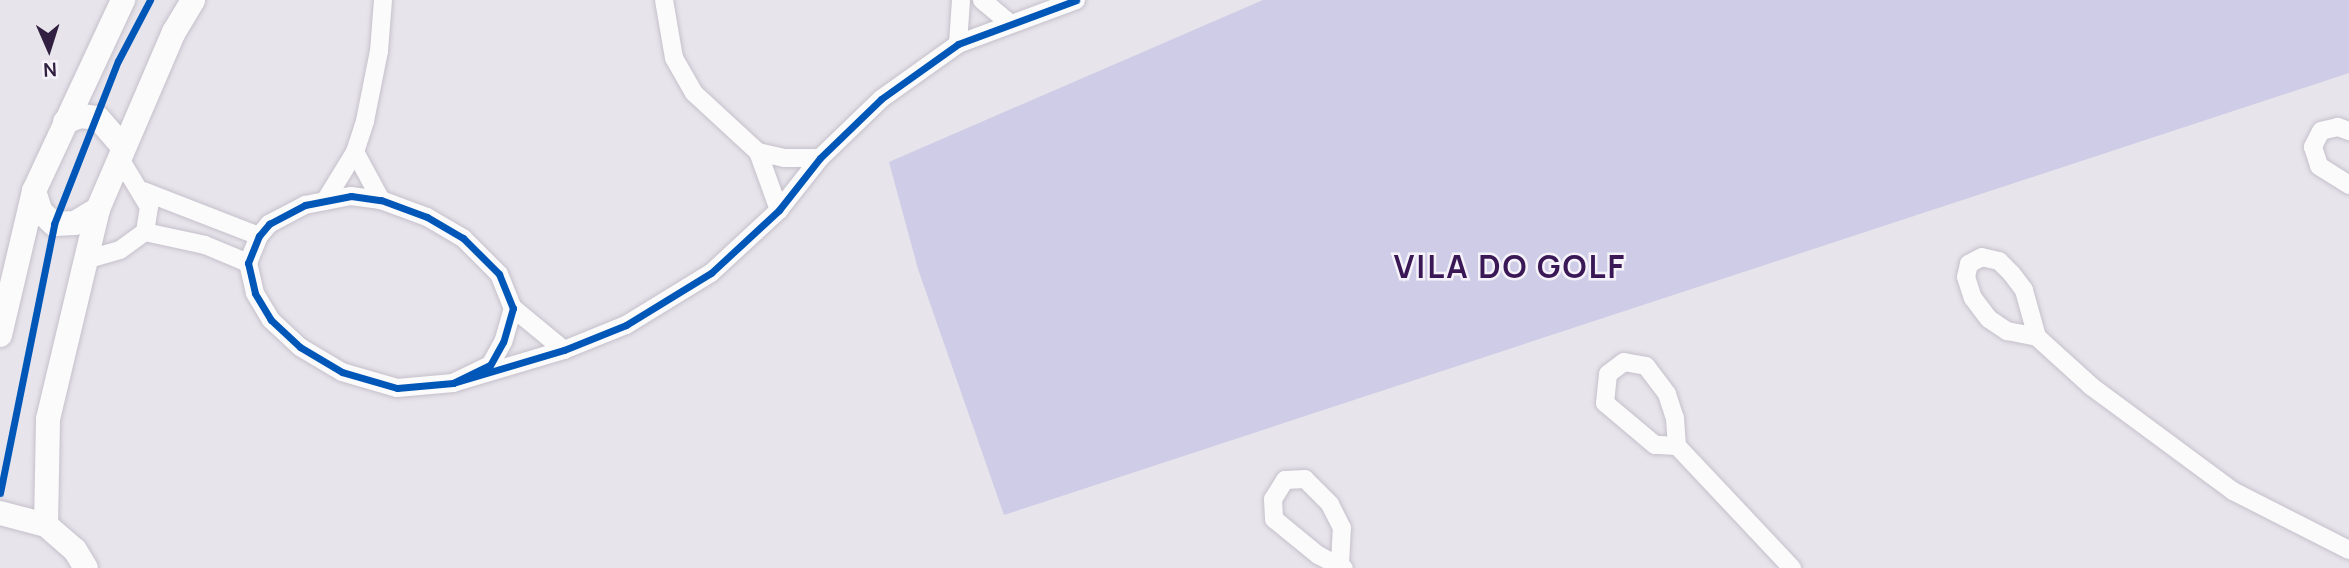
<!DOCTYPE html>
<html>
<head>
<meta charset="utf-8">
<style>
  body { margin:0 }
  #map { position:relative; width:2349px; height:568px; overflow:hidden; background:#e7e4eb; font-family:Manrope,sans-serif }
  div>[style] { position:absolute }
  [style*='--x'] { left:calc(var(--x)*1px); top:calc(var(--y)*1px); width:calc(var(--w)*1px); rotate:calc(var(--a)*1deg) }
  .green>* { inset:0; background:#cecce6 }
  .roads { filter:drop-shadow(0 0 2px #c5c0cb) drop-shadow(0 0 2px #c5c0cb) }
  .street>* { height:18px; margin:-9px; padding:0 9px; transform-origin:9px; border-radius:9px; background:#fbfbfc }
  .secondary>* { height:24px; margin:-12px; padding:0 12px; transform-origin:12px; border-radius:12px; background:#fbfbfc }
  .cycleway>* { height:7px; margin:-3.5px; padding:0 3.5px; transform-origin:3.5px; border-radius:3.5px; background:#0057b8 }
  span { translate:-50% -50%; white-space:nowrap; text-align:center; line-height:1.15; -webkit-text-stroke:5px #f5f2fa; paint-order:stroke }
  .district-label { font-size:32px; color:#3a1856; font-weight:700; letter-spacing:2px }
  .north { position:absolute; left:14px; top:14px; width:70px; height:70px; -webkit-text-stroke:5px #f5f2fa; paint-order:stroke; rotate:177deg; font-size:19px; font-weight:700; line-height:28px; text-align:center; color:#311f41 }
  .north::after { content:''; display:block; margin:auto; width:24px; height:32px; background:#311f41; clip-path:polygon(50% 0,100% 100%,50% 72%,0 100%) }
</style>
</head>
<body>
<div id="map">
  <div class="green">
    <i style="clip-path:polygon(1263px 0,2349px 0,2349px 73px,1004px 515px,918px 269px,889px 162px)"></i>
  </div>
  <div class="roads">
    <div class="street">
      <i style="--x:664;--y:0;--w:59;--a:80.2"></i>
      <i style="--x:674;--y:58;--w:40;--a:60.3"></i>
      <i style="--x:694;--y:93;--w:87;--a:42.7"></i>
      <i style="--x:758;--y:152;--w:62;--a:70.1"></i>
      <i style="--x:982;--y:0;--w:34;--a:40"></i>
      <i style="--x:958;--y:44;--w:44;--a:-86.1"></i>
      <i style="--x:2349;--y:131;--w:12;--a:-160"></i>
      <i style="--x:2338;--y:127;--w:17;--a:167"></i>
      <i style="--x:2321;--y:131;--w:18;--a:117"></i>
      <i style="--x:2313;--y:147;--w:20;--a:72"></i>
      <i style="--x:2319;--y:166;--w:36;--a:32"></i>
      <i style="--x:355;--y:152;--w:55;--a:61.6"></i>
      <i style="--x:758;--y:152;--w:27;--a:13"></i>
      <i style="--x:784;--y:158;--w:36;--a:0"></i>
      <i style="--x:143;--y:191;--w:124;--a:21.2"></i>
      <i style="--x:351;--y:196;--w:30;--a:8"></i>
      <i style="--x:381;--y:200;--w:49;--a:20.3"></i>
      <i style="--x:427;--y:217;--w:42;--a:30.3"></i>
      <i style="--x:463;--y:238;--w:51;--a:45"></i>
      <i style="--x:499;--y:274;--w:37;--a:68"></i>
      <i style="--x:513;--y:308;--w:35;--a:106"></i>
      <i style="--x:503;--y:342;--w:26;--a:119"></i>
      <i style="--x:490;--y:365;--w:41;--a:154.1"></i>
      <i style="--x:453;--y:383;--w:56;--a:174.9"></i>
      <i style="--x:397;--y:388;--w:57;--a:-163.8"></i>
      <i style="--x:342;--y:372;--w:49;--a:-149.2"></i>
      <i style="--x:300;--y:347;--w:40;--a:-137"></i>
      <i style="--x:271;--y:320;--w:31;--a:-121"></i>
      <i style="--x:255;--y:293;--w:31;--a:-103"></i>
      <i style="--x:248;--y:263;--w:29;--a:-68"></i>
      <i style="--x:259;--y:236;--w:16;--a:-50"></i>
      <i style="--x:269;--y:224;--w:41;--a:-27.8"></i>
      <i style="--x:305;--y:205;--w:47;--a:-11.1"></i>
      <i style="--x:325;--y:201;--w:57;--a:-58.5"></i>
      <i style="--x:355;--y:152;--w:33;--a:-72"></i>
      <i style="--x:365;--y:121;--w:71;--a:-78.7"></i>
      <i style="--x:379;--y:51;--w:51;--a:-85.5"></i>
      <i style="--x:145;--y:232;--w:61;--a:12.2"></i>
      <i style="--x:205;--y:245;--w:47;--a:22.7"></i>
      <i style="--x:85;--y:260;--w:36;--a:-16"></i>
      <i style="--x:120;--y:250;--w:31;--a:-36"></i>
      <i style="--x:145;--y:232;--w:25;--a:-81"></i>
      <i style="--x:149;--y:207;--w:58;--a:-121"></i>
      <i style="--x:513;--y:308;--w:66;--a:39.5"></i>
      <i style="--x:2037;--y:337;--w:49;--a:-105.5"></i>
      <i style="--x:2024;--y:290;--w:21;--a:-127"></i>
      <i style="--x:2011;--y:273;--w:17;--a:-135"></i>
      <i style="--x:1999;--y:261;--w:17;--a:-167"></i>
      <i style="--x:1982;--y:257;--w:15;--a:152"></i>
      <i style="--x:1969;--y:264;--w:13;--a:103"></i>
      <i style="--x:1966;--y:277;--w:22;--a:72"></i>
      <i style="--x:1973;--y:298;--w:26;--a:53"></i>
      <i style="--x:1989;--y:319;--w:22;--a:34"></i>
      <i style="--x:2007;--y:331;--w:31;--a:11"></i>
      <i style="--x:2037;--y:337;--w:73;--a:42.2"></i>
      <i style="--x:2091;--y:386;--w:177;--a:36.5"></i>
      <i style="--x:2233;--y:491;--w:130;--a:27"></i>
      <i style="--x:453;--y:383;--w:116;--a:-16.6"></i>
      <i style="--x:564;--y:350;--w:67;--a:-22"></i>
      <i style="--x:626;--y:325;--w:100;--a:-31.5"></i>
      <i style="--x:711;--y:273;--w:93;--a:-42.8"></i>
      <i style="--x:779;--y:210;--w:66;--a:-51.7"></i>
      <i style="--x:820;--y:158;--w:85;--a:-44"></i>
      <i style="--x:881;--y:99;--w:95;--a:-35.5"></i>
      <i style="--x:958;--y:44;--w:126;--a:-20.4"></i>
      <i style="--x:1677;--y:446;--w:22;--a:-177"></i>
      <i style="--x:1655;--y:445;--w:65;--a:-140"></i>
      <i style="--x:1605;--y:403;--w:29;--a:-84"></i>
      <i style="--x:1608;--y:374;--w:20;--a:-37"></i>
      <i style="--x:1624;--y:362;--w:22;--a:10"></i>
      <i style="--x:1646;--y:366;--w:35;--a:53"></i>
      <i style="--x:1667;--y:394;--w:25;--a:72"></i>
      <i style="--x:1675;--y:418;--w:28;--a:86"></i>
      <i style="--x:1677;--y:446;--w:168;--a:46.7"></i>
      <i style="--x:1340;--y:564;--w:36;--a:-87"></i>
      <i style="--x:1342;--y:528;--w:27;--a:-117"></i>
      <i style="--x:1330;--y:504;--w:35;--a:-135"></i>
      <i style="--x:1305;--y:479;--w:20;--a:177"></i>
      <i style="--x:1285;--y:480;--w:22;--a:122"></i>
      <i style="--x:1273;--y:499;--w:20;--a:87"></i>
      <i style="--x:1274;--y:519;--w:57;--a:39.3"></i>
      <i style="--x:1318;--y:555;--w:29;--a:27"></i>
    </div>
    <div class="secondary">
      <i style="--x:65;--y:122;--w:17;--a:-21"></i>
      <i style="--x:81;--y:116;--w:17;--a:7"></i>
      <i style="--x:98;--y:118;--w:37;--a:49"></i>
      <i style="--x:34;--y:191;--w:22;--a:72"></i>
      <i style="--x:41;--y:212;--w:18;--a:43"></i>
      <i style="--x:54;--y:224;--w:21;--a:-3"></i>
      <i style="--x:75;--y:223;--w:27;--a:-31"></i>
      <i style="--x:0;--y:335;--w:148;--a:-76.7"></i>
      <i style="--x:34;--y:191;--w:211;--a:-65"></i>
      <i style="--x:0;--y:513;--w:48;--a:14.6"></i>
      <i style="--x:46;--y:525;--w:38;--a:41"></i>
      <i style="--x:75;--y:550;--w:21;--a:59"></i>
      <i style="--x:46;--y:525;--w:106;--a:-88.9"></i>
      <i style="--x:48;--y:419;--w:216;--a:-76.6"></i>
      <i style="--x:98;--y:209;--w:193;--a:-66.8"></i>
      <i style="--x:174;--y:32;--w:37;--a:-59"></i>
    </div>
  </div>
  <div class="cycleway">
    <i style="--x:351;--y:196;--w:30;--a:8"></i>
    <i style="--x:381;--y:200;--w:49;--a:20.3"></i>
    <i style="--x:427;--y:217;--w:42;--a:30.3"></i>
    <i style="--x:463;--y:238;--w:51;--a:45"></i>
    <i style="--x:499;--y:274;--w:37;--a:68"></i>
    <i style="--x:513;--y:308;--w:35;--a:106"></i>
    <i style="--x:503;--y:342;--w:26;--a:119"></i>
    <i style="--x:490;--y:365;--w:41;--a:154.1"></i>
    <i style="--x:453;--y:383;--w:56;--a:174.9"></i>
    <i style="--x:397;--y:388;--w:57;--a:-163.8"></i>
    <i style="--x:342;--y:372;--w:49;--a:-149.2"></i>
    <i style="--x:300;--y:347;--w:40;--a:-137"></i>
    <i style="--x:271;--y:320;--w:31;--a:-121"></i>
    <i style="--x:255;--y:293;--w:31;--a:-103"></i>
    <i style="--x:248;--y:263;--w:29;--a:-68"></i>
    <i style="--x:259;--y:236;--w:16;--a:-50"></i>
    <i style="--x:269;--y:224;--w:41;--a:-27.8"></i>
    <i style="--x:305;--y:205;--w:47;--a:-11.1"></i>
    <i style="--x:453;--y:383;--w:116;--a:-16.6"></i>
    <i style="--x:564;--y:350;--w:67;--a:-22"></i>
    <i style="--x:626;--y:325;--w:100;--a:-31.5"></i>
    <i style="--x:711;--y:273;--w:93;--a:-42.8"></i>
    <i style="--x:779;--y:210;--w:66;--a:-51.7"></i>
    <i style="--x:820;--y:158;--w:85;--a:-44"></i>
    <i style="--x:881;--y:99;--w:95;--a:-35.5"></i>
    <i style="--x:958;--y:44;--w:126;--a:-20.4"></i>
    <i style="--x:0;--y:493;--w:274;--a:-78.6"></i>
    <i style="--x:54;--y:224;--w:175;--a:-68.6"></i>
    <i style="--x:118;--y:61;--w:69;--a:-62.3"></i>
  </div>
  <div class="district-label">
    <span style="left:1510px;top:266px">VILA DO GOLF</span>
  </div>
  <div class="north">N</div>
</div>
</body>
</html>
